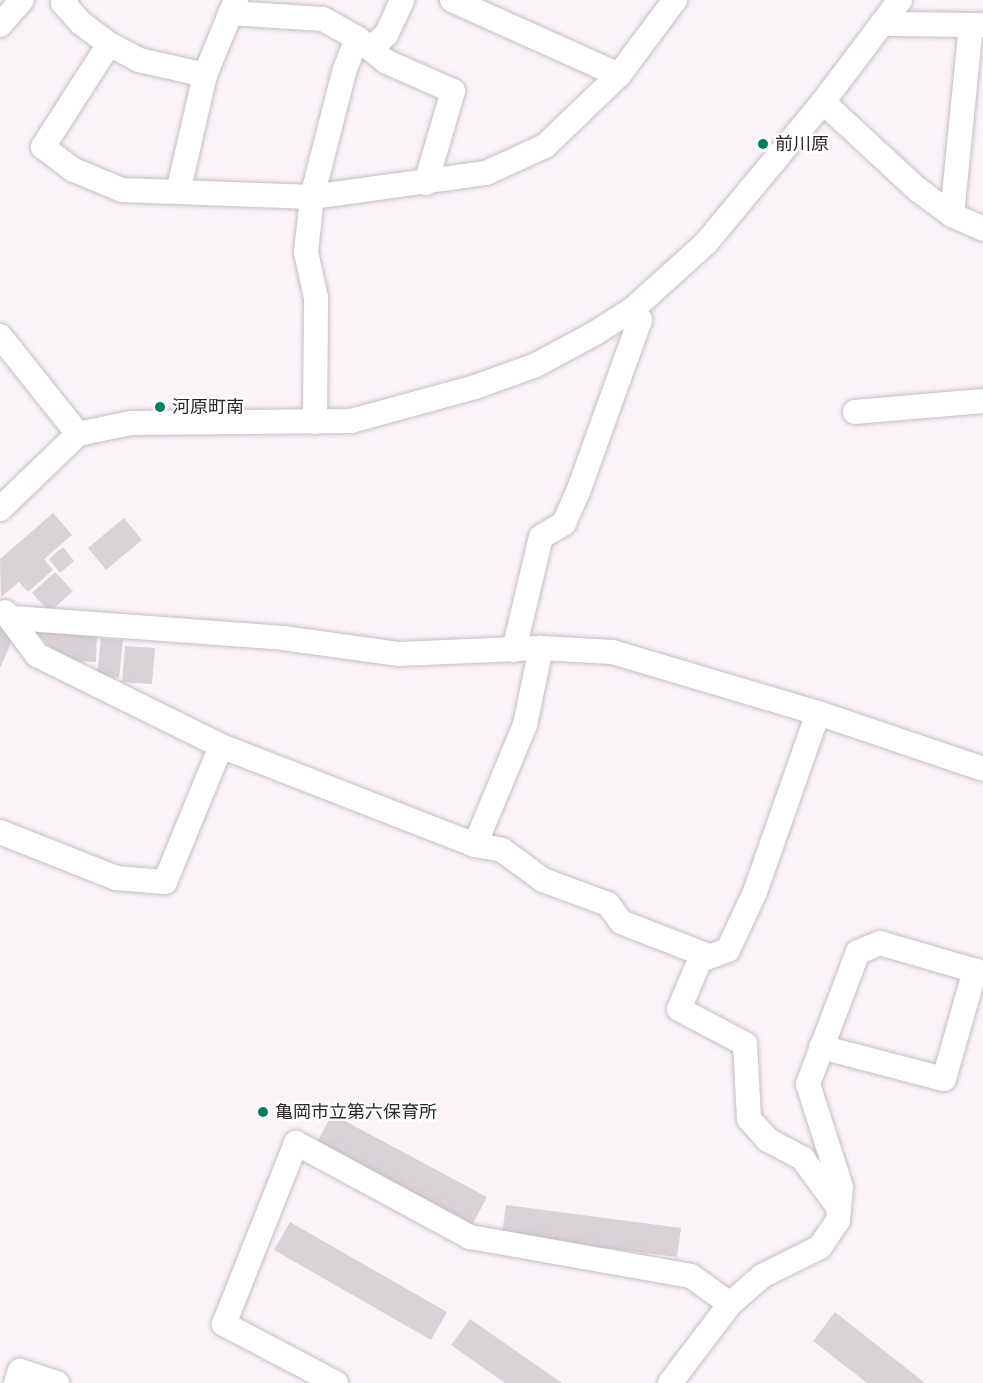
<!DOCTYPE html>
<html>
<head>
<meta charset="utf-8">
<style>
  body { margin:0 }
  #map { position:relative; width:983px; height:1383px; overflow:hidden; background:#faf4f9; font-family:Jost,"Noto Sans JP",sans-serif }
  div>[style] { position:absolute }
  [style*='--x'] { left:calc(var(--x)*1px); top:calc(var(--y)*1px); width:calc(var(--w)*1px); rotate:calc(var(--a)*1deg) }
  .building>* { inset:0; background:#d9d2d7 }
  .roads { filter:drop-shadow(0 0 2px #c4bec3) drop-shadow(0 0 2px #c4bec3) }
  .minor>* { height:24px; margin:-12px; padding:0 12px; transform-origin:12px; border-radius:12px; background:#fff }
  .dots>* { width:16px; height:16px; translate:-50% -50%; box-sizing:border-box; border:3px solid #fff; border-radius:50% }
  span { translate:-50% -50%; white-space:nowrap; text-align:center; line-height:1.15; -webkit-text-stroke:4.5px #fff; paint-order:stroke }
  .poi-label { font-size:18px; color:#2b282a }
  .left { translate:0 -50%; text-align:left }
</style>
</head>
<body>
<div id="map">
  <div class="building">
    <i style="clip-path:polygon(53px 513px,72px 535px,44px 559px,53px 570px,28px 592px,19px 582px,1px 597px,0 559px)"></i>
    <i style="clip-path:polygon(124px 518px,142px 540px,106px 570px,88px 548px)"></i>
    <i style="clip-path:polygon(63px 547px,74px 561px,60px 573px,49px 559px)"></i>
    <i style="clip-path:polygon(55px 572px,73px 591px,50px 612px,32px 593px)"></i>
    <i style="clip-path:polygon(0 625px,16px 632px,0 668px)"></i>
    <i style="clip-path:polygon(34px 630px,97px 633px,96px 662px,74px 661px,50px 647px)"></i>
    <i style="clip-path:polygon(101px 638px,123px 640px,119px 678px,97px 675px)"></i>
    <i style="clip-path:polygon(125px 646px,155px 648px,152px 684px,122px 682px)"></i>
    <i style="clip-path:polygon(332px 1114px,487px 1197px,471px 1227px,316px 1144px)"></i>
    <i style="clip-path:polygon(506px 1205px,681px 1228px,677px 1257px,502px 1235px)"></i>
    <i style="clip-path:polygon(290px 1222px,447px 1312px,431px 1340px,274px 1250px)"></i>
    <i style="clip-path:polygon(835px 1312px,925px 1383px,867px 1383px,813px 1341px)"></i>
    <i style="clip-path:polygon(470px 1319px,562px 1383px,505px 1383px,451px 1345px)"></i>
  </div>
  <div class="roads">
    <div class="minor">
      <i style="--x:66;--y:0;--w:4;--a:135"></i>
      <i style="--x:63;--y:3;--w:27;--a:48"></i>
      <i style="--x:81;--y:23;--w:35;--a:37"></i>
      <i style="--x:109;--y:44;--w:122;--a:122.7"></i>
      <i style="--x:43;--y:147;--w:39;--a:37"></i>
      <i style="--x:74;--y:170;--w:52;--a:22.6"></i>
      <i style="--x:122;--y:190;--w:190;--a:2.1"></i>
      <i style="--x:312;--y:197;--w:176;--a:-7.9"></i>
      <i style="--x:486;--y:173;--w:65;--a:-24.6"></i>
      <i style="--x:545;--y:146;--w:103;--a:-43.8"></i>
      <i style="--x:619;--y:75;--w:94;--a:-53.3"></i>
      <i style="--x:452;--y:0;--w:183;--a:24.2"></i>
      <i style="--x:230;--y:13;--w:93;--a:3.7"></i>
      <i style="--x:323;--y:19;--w:39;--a:29"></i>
      <i style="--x:357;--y:38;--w:38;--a:39"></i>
      <i style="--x:387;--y:62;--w:72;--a:23.7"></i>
      <i style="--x:453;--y:91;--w:96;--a:106.4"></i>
      <i style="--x:883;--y:24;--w:100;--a:0.6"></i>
      <i style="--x:0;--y:25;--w:33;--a:-49"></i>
      <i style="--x:109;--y:44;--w:34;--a:28"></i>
      <i style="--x:139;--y:60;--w:68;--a:12.8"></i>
      <i style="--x:370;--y:48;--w:21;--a:-39"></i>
      <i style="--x:386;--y:35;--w:38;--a:-65"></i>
      <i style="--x:823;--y:102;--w:128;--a:42.8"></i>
      <i style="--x:917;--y:189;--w:44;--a:36.6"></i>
      <i style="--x:952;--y:215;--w:34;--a:24"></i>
      <i style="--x:178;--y:192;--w:120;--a:-77"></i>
      <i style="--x:205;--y:75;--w:81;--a:-67.5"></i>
      <i style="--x:952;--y:215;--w:190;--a:-84.3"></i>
      <i style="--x:0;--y:336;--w:125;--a:51.5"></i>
      <i style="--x:855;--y:412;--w:128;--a:-4.9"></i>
      <i style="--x:315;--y:422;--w:124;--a:-89.5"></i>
      <i style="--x:316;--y:298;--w:47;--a:-102.3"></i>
      <i style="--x:306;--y:252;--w:55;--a:-83.8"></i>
      <i style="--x:312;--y:197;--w:129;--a:-75.6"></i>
      <i style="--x:344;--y:72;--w:36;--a:-69"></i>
      <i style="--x:0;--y:509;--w:108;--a:-43.9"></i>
      <i style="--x:78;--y:434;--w:54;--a:-11.7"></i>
      <i style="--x:131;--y:423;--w:220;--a:-0.5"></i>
      <i style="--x:351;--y:421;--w:129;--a:-15.3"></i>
      <i style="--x:475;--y:387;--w:65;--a:-19.8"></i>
      <i style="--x:536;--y:365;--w:69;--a:-28.4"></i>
      <i style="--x:597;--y:332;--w:43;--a:-32.6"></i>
      <i style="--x:633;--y:309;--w:98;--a:-42.1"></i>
      <i style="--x:706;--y:243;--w:183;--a:-50.3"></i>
      <i style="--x:823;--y:102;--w:128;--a:-53"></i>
      <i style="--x:5;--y:612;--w:54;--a:53.3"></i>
      <i style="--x:37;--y:655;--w:205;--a:26.3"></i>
      <i style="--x:221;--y:746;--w:273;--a:21.3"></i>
      <i style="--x:475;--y:845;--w:27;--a:10"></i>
      <i style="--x:502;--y:850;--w:51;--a:36.2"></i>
      <i style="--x:543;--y:880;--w:69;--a:20.3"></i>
      <i style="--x:608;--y:904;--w:22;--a:54"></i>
      <i style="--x:621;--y:922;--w:93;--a:21.3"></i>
      <i style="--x:13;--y:618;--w:271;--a:4.2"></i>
      <i style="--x:283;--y:638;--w:116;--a:7.9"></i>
      <i style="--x:398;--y:654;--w:143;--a:-2.4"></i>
      <i style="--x:541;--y:648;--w:71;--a:3.2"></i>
      <i style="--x:612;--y:652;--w:215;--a:16.5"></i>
      <i style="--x:818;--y:713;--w:174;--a:18.7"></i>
      <i style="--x:514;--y:650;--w:116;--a:-76.6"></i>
      <i style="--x:541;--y:537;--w:27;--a:-31"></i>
      <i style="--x:564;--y:523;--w:34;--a:-66"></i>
      <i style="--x:578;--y:492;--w:183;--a:-70.2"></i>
      <i style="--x:640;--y:320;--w:13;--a:-122"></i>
      <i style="--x:818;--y:713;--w:190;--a:109.4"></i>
      <i style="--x:755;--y:892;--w:64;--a:115"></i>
      <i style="--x:728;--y:950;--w:30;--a:160"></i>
      <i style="--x:700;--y:960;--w:53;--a:113.2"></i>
      <i style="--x:679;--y:1009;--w:75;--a:27.9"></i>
      <i style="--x:745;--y:1044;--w:75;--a:86.9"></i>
      <i style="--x:749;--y:1119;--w:28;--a:48"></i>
      <i style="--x:768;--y:1140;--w:40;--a:28"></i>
      <i style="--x:803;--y:1159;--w:61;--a:53.7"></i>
      <i style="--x:0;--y:832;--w:125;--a:21.6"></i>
      <i style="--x:116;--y:878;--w:49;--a:4.7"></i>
      <i style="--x:165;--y:882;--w:147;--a:-67.6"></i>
      <i style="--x:475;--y:845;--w:130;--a:-67.4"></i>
      <i style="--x:525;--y:725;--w:79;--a:-78.3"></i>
      <i style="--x:821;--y:1047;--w:127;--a:14.6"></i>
      <i style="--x:944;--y:1079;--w:113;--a:-74.1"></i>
      <i style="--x:16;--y:1383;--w:13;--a:-72"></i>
      <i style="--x:20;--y:1371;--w:39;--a:18"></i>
      <i style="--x:336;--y:1383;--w:127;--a:-152.2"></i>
      <i style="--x:224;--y:1324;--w:195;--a:-68.3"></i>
      <i style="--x:296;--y:1143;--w:198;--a:28.4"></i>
      <i style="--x:470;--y:1237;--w:224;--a:10"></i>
      <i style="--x:691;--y:1276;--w:48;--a:35.7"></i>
      <i style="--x:670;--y:1383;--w:99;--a:-52.8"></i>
      <i style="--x:730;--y:1304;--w:43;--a:-41.2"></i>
      <i style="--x:762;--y:1276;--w:65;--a:-26.6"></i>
      <i style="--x:820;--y:1247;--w:32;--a:-56"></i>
      <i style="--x:838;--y:1220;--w:33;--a:-85"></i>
      <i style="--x:841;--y:1187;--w:108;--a:-107.8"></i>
      <i style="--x:808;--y:1084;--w:141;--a:-69.3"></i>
      <i style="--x:858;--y:952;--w:24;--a:-22"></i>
      <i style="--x:880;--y:943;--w:107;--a:16.2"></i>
    </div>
  </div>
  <div class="dots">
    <i style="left:763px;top:144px;background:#007e5e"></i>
    <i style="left:160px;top:407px;background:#007e5e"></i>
    <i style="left:263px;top:1112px;background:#007e5e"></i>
  </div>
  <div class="poi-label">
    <span class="left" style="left:775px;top:144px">前川原</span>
    <span class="left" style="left:172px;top:407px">河原町南</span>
    <span class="left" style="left:275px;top:1112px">亀岡市立第六保育所</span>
  </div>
</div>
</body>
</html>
